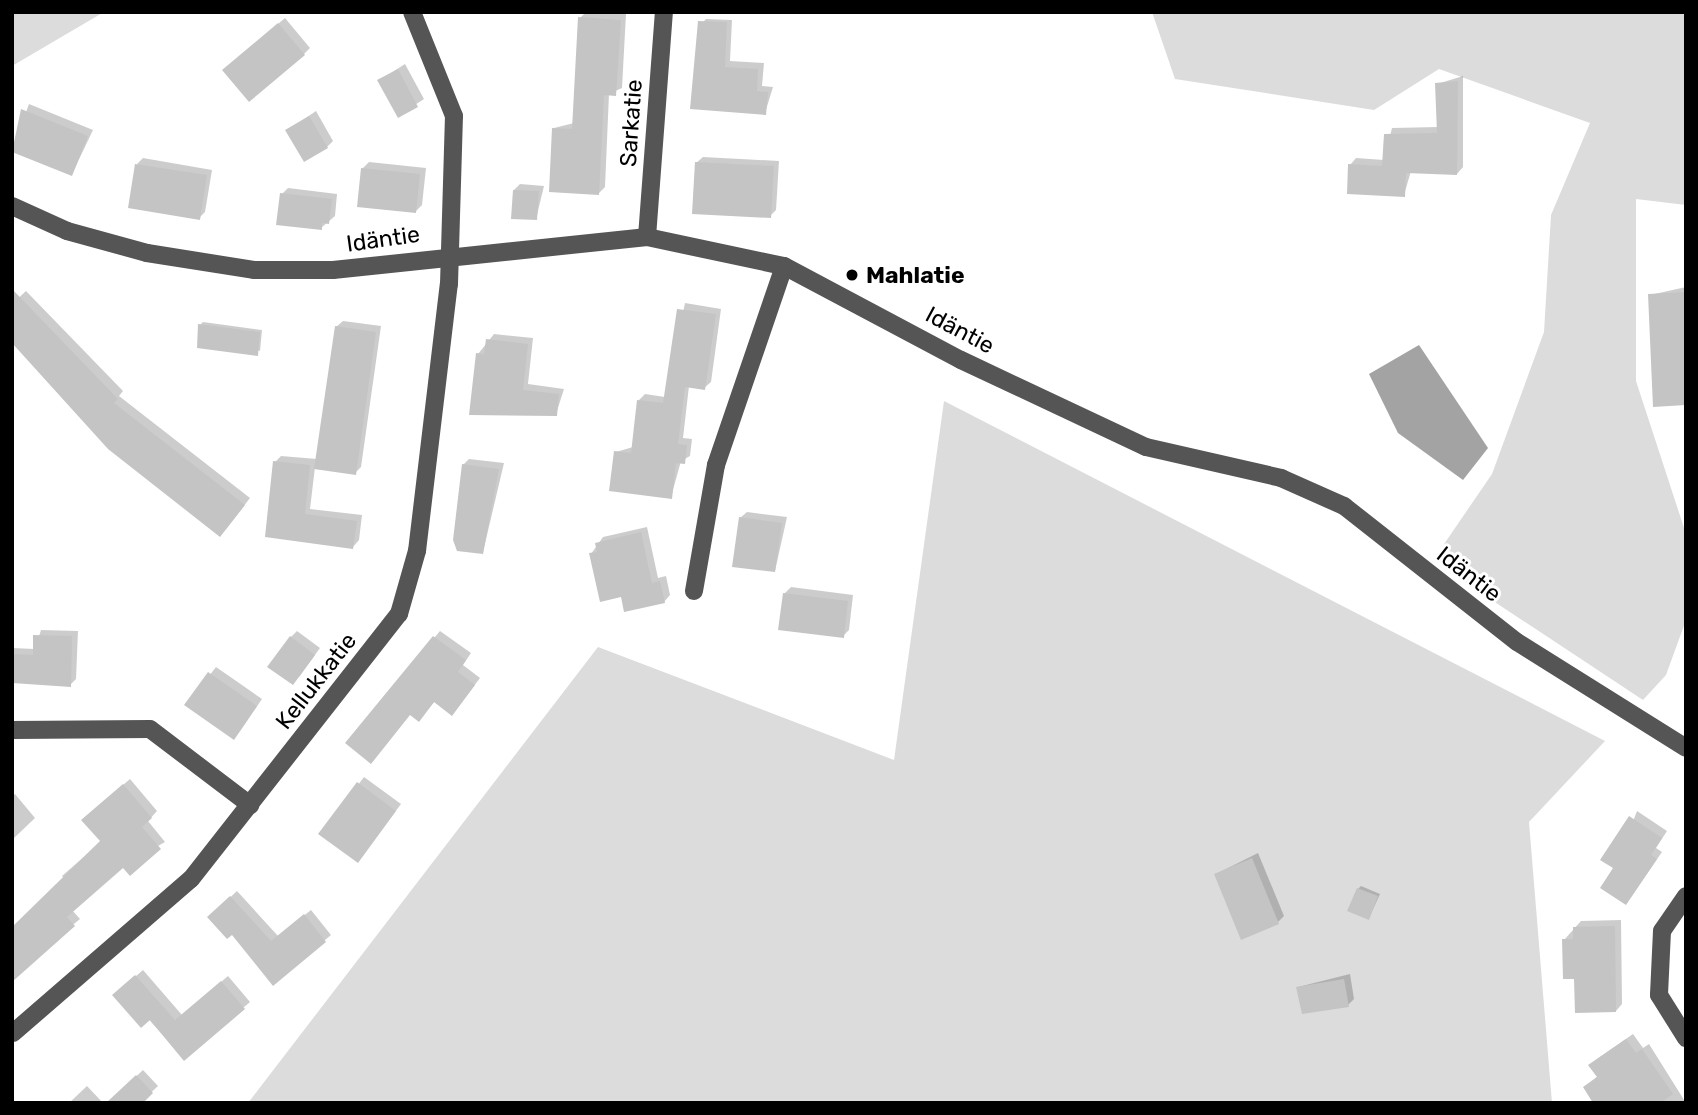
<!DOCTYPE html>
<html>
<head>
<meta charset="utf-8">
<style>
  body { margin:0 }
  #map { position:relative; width:1698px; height:1115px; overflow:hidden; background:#fff; font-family:Rubik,sans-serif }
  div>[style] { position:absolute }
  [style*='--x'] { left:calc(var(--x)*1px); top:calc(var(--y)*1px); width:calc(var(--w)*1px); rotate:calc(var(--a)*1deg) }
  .green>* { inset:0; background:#dcdcdc }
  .water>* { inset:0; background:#a3a3a3 }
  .shadow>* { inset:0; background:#0003 }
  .building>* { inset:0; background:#c4c4c4 }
  .minor>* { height:18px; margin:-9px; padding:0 9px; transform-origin:9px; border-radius:9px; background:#555 }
  .dots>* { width:19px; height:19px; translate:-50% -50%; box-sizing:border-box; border:4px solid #fff; border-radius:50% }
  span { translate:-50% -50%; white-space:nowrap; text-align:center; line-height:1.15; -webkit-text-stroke:6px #fff; paint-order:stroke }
  .street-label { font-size:23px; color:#000 }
  .poi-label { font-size:23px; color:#000; font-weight:700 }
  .left { translate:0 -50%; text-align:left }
  .frame { position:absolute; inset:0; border:14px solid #000; pointer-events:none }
</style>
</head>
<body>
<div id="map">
  <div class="green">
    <i style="clip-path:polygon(12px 12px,104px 12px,12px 66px)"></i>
    <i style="clip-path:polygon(1152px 12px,1686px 12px,1686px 205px,1636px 199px,1636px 381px,1686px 534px,1686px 620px,1666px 675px,1643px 700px,1466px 583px,1440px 550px,1492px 474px,1544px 332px,1551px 215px,1590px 123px,1439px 69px,1374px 110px,1175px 79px)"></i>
    <i style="clip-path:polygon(944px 401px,1605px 741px,1529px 822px,1552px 1103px,248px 1103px,598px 647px,894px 760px)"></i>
  </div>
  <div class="water">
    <i style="clip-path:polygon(1419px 345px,1488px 448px,1463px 480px,1398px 433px,1369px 374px)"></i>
  </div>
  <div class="shadow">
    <i style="clip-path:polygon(586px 12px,626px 14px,622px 88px,609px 94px,605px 187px,599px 193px,554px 128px,574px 123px,580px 18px)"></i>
    <i style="clip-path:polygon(285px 18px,310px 48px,304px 54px,231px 64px)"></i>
    <i style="clip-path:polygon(706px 19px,732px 20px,730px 61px,764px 63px,762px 86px,773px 87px,765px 113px,692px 108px,700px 25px)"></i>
    <i style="clip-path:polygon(405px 64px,424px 99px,398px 116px,380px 80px)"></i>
    <i style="clip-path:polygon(1463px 76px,1463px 167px,1457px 174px,1411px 171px,1404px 195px,1350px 165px,1356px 158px,1384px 160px,1392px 128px,1438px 127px,1437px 84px)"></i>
    <i style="clip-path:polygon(29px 104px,93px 130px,72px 174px,12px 150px)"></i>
    <i style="clip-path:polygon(316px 111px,333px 141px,327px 147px,288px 130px)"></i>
    <i style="clip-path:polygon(703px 157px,779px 161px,776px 210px,770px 216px,696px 163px)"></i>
    <i style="clip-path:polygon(143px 158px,212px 170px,205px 212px,199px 218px,137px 164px)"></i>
    <i style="clip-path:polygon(369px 162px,426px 168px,422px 205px,415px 212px,362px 169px)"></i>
    <i style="clip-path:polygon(520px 184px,544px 186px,536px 219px,514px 190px)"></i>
    <i style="clip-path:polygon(288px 188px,337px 194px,335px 216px,321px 228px,282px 194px)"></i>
    <i style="clip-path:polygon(1686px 287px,1686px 404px,1650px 295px)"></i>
    <i style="clip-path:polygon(26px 291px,123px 391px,119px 396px,250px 498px,226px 529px,12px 304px)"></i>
    <i style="clip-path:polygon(685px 303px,721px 309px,711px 382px,704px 388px,689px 386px,683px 438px,692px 439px,690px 456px,681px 461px,671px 497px,616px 452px,633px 447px,639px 400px,645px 394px,665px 397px)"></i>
    <i style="clip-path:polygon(343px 321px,381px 326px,361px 467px,355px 473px,315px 467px,310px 509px,362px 515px,359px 540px,353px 547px,267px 535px,275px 462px,281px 456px,317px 459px,336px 327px)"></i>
    <i style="clip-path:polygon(203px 322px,262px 330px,260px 351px,200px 325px)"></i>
    <i style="clip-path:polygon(494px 334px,533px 338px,528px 384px,564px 389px,556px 414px,471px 414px,478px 354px)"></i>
    <i style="clip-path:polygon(469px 459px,504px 463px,483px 552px,463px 465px)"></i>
    <i style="clip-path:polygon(747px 512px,787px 517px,775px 571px,740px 518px)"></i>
    <i style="clip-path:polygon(647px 527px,658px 578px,666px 576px,670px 595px,664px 602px,622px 595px,591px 554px,603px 537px)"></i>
    <i style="clip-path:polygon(791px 587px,853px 595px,849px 630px,843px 636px,784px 594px)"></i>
    <i style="clip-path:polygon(41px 630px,78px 631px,76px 679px,70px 685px,12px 682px,12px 648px,35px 649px)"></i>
    <i style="clip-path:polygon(297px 631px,320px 648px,299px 677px,291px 637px)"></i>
    <i style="clip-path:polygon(440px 631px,471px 653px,463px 665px,480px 678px,458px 707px,435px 701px,419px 720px,410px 713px,347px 743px)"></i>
    <i style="clip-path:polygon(216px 667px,262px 699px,240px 731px,187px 705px)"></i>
    <i style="clip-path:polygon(364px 777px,401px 804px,358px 861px,321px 834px)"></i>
    <i style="clip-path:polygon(130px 779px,157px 811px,148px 821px,165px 842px,123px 866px,72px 910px,80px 919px,12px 975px,66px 881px,62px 876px,102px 841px,89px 814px)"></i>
    <i style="clip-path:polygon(15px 794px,35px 818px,12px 840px,12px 796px)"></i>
    <i style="clip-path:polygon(1637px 811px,1667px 831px,1656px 848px,1662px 852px,1631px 897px,1615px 868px)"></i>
    <i style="clip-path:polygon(1258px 853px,1284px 916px,1278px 922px,1216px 874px)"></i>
    <i style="clip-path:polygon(1361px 886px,1380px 894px,1369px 918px,1358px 889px)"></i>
    <i style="clip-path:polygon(237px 891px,278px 936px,311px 910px,331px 935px,274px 983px,232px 932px,209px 917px)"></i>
    <i style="clip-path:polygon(1621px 920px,1622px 1004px,1616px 1011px,1576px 977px,1564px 940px,1581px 921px)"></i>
    <i style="clip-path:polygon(143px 970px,182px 1015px,228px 976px,250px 1002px,184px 1058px,121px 989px)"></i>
    <i style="clip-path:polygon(1350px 974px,1354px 999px,1348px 1005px,1298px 987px)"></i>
    <i style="clip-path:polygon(1633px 1034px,1643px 1048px,1649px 1044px,1686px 1103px,1595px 1103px,1585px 1087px,1598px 1076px,1597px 1059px)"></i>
    <i style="clip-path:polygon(143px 1070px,158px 1086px,140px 1103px,111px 1100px)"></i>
    <i style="clip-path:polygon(87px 1086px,103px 1103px,69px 1103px)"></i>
  </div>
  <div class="building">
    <i style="clip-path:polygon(578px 17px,621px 20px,616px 96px,604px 95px,599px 195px,549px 192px,552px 128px,572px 129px)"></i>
    <i style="clip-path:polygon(698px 21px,727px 22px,725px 67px,758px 69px,757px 91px,768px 92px,766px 115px,690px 109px)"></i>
    <i style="clip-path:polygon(278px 23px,305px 55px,249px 102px,222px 70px)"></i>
    <i style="clip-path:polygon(398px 69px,418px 107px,398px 118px,377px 80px)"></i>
    <i style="clip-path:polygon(1458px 81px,1457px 175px,1406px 173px,1405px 197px,1347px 194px,1348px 164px,1382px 166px,1384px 134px,1437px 133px,1435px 83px)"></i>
    <i style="clip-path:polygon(21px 109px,88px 136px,72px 176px,12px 152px)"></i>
    <i style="clip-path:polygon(309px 116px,328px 148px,304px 162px,285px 130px)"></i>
    <i style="clip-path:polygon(695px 162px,774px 166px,771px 218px,692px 214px)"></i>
    <i style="clip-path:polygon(135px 164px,207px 175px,200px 220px,128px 208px)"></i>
    <i style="clip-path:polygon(361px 168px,420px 174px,416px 213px,357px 207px)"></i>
    <i style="clip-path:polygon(513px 190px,539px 191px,537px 220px,511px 219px)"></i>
    <i style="clip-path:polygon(280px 193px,332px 199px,329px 224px,322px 223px,322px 230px,276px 225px)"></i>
    <i style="clip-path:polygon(12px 289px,118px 399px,114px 403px,245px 505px,220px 537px,108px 449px,12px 343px)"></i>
    <i style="clip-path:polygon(1686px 292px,1686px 405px,1653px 407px,1648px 294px)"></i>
    <i style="clip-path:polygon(677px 309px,716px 314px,705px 390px,685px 387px,678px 444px,687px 445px,685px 464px,676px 463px,672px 499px,609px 491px,614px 451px,631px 453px,637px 400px,663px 403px)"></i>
    <i style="clip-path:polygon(198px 324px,260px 332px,258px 356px,197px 348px)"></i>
    <i style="clip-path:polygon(335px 326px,376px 332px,356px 475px,314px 469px)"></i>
    <i style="clip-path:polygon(486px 339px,528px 344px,523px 390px,559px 394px,557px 416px,469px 415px,476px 353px,484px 354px)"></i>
    <i style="clip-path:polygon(273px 461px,310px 465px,305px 514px,357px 521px,353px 549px,265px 537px)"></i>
    <i style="clip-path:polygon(462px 464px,499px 469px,483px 554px,457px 551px,453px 540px)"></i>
    <i style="clip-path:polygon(739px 517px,782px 523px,775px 572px,732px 567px)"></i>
    <i style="clip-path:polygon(641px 532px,652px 583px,660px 581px,665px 603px,624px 612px,621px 597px,600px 602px,589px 553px,597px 552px,595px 543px)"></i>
    <i style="clip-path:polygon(783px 593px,848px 601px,844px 638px,778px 630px)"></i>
    <i style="clip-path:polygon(33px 635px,72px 636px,71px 687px,12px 683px,12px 654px,33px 655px)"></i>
    <i style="clip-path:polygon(290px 636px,315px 655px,293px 685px,267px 667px)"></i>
    <i style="clip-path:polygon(433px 636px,466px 660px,458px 672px,475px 685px,452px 716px,434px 702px,419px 722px,410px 715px,371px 764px,345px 743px)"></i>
    <i style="clip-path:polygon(208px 672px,257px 706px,234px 740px,184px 705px)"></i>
    <i style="clip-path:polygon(357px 782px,396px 811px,358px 863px,318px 834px)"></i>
    <i style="clip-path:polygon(123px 784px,152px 818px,142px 827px,161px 849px,130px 876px,123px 868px,67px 917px,75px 926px,12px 982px,12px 927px,100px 841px,81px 820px)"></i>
    <i style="clip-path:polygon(1629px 816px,1662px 838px,1651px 855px,1657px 859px,1626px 905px,1600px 888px,1613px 868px,1600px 860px)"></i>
    <i style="clip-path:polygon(1252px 858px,1279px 924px,1241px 940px,1214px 874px)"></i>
    <i style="clip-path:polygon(1357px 888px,1378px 896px,1369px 920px,1347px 911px)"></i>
    <i style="clip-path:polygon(230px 896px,271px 941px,304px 914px,326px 942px,273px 986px,232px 935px,227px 939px,207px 917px)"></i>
    <i style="clip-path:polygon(1615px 926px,1616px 1012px,1575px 1013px,1574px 979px,1563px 979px,1562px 939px,1573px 939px,1573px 927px)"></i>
    <i style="clip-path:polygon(135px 975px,175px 1020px,221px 981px,245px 1009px,184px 1061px,150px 1020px,141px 1028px,112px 995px)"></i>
    <i style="clip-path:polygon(1344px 979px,1349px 1007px,1302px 1014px,1296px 987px)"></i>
    <i style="clip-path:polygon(1626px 1039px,1636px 1053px,1642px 1049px,1673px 1094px,1660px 1103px,1593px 1103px,1583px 1087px,1597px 1077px,1588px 1065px)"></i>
    <i style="clip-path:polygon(136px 1075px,153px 1093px,143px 1103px,106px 1103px)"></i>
  </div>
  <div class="minor">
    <i style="--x:12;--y:206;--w:60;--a:24.4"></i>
    <i style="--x:67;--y:231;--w:83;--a:15.4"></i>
    <i style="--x:147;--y:253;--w:108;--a:9"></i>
    <i style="--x:254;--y:270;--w:79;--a:0"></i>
    <i style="--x:333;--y:270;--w:316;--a:-6"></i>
    <i style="--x:647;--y:237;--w:140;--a:12"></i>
    <i style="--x:784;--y:266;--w:200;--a:28"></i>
    <i style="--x:961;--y:360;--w:204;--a:25.2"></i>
    <i style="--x:1146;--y:447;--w:139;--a:12.9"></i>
    <i style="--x:1281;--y:478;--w:69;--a:24"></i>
    <i style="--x:1344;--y:506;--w:220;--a:38.2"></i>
    <i style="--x:1517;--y:642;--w:199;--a:32.1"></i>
    <i style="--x:647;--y:237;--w:226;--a:-85.7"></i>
    <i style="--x:694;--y:591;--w:128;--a:-80.1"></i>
    <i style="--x:716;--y:465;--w:210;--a:-71.1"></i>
    <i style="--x:12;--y:730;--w:138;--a:-0.4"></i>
    <i style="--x:150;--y:729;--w:126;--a:37.2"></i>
    <i style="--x:1686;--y:896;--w:42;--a:124.4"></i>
    <i style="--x:1662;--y:931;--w:64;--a:92.7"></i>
    <i style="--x:1659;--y:995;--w:51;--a:57.9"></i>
    <i style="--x:13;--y:1033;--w:235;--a:-40.9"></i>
    <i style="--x:191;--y:879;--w:337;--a:-51.9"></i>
    <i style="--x:399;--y:614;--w:66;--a:-74.1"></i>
    <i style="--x:417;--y:551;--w:269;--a:-83.2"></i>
    <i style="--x:449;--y:284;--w:168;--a:-88.3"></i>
    <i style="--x:454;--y:116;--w:112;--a:-112"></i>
  </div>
  <div class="dots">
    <i style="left:852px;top:275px;background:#000"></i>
  </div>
  <div class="street-label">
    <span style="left:631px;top:123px;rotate:-86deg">Sarkatie</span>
    <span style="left:383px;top:239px;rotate:-8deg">Idäntie</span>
    <span style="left:960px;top:330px;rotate:28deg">Idäntie</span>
    <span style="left:1469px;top:574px;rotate:38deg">Idäntie</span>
    <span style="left:316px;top:681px;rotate:-52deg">Kellukkatie</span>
  </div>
  <div class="poi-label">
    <span class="left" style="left:866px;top:275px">Mahlatie</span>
  </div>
  <div class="frame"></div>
</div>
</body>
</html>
